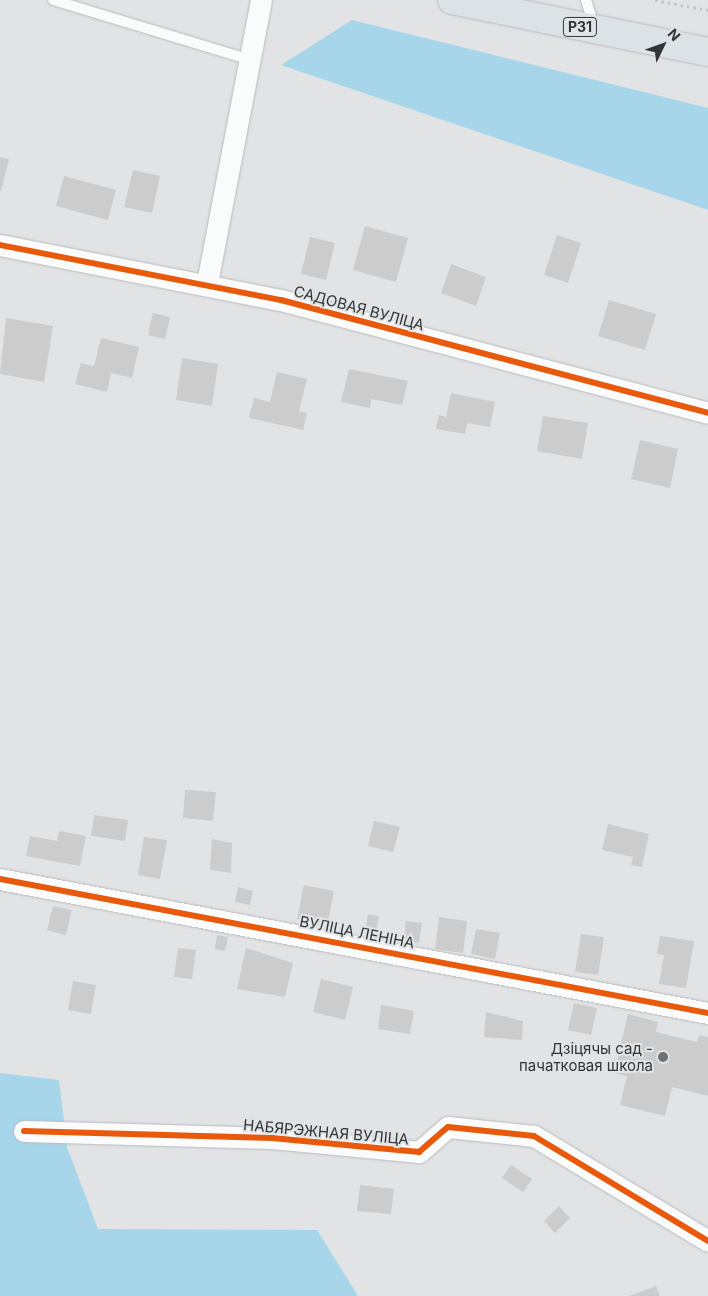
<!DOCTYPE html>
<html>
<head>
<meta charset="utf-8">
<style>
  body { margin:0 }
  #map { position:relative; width:708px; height:1296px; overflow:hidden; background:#e1e3e5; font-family:Inter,sans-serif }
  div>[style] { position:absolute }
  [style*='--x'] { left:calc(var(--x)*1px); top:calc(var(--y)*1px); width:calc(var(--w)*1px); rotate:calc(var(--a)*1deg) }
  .green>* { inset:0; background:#a7d6ea }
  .building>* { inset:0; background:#cccccd }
  .path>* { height:3px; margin-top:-1.5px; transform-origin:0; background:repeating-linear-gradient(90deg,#c4c4c4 0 2.5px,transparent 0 6.5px) }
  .roads { filter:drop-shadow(0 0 1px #babbbd) drop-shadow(0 0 1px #babbbd) }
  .lane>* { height:10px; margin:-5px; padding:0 5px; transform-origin:5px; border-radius:5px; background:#fafbfb }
  .street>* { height:21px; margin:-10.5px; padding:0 10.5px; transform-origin:10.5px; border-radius:10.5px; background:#fafbfb }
  .primary>* { height:28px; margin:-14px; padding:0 14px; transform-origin:14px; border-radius:14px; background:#dbe3e6 }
  .cycleway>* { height:6px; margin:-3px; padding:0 3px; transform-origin:3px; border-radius:3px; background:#e8590c }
  .dots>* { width:14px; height:14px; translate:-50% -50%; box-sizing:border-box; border:2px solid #e0e4e6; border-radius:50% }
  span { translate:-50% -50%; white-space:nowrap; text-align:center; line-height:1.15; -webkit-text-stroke:4px #e0e4e6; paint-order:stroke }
  .shield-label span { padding:1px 4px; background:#e0e4e6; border:1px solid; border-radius:4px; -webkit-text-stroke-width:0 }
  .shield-label { font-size:14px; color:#323435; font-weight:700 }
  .street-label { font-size:15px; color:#323435 }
  .poi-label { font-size:15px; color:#323435 }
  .right { translate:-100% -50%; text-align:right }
  .north { position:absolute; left:638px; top:20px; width:50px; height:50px; -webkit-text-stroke:4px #e0e4e6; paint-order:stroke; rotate:48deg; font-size:14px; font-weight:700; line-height:20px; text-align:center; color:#323435 }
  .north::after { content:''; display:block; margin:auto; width:18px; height:22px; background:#323435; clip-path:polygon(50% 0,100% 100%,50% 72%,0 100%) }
</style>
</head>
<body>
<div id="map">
  <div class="green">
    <i style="clip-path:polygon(352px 20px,708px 108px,708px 210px,281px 65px)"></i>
    <i style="clip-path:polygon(0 1073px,59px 1080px,67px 1147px,98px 1229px,317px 1230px,358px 1296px,0 1296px)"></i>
  </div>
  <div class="building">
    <i style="clip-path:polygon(0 157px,9px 159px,1px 191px,0 191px)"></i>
    <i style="clip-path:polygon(133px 170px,160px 176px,152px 213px,124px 207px)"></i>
    <i style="clip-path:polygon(64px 176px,116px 190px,108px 220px,56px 206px)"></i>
    <i style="clip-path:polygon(365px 226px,408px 238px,396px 282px,353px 270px)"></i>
    <i style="clip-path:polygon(557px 235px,581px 243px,568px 283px,544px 275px)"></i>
    <i style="clip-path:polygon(310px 237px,335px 243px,326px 280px,301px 274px)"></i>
    <i style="clip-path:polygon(451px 264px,486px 277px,476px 306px,441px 293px)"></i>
    <i style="clip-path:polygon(609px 300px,656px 314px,645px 350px,598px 336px)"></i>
    <i style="clip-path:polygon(153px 313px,170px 317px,165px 339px,148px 335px)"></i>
    <i style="clip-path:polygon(6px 318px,53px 326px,44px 382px,0 374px)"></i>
    <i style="clip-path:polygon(101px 338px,139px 347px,132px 378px,111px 373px,107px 392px,75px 384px,81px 363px,94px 366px)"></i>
    <i style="clip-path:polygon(182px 358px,218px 364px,212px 406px,176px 400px)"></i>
    <i style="clip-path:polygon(349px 369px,408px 381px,402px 405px,371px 399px,370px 408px,341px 402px)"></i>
    <i style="clip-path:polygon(277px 372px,307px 379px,299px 411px,307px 413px,303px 430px,249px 418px,254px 398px,270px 402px)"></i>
    <i style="clip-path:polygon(451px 393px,495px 402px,490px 427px,467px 423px,465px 434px,436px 429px,439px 415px,446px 417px)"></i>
    <i style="clip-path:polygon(543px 416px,588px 423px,582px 459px,537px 451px)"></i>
    <i style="clip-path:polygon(640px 440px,678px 449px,670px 488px,631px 479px)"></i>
    <i style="clip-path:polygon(185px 790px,216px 792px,213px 821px,183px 818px)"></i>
    <i style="clip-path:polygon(94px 815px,128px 820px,125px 841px,91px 836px)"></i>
    <i style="clip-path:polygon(374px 821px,400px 827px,393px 852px,368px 846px)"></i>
    <i style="clip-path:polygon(608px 824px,649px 834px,642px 867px,631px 865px,633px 857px,602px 850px)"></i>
    <i style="clip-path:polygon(59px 831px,86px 836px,80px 866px,26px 856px,30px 836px,57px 841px)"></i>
    <i style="clip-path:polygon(144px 837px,167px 840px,160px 879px,138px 875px)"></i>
    <i style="clip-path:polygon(212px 839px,232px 843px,231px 873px,210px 870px)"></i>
    <i style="clip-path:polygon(304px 885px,334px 891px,327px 925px,297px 919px)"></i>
    <i style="clip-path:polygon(238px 887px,253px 891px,250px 905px,235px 902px)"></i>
    <i style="clip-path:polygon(53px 906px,72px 910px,66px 935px,47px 930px)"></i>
    <i style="clip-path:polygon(368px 914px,379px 916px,375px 935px,365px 933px)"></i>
    <i style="clip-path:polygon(439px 917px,467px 921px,463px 953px,435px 949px)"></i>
    <i style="clip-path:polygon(406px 921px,422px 923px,419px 943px,404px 941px)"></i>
    <i style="clip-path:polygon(476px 929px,500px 933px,495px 959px,471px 954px)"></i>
    <i style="clip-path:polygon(581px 934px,604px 937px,598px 975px,575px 972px)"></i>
    <i style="clip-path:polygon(217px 935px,228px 937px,225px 951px,215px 949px)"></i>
    <i style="clip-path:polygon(660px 936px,694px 941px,686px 988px,659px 984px,664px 955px,657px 954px)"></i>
    <i style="clip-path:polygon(178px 948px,196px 950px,192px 979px,174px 977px)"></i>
    <i style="clip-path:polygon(246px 948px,293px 963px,285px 997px,237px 989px)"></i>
    <i style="clip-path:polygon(321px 979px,353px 987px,345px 1020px,313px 1012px)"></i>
    <i style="clip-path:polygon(73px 981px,96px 985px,91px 1014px,68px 1010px)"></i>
    <i style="clip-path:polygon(574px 1003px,597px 1008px,591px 1035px,568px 1030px)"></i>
    <i style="clip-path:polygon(381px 1005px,414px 1011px,410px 1034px,378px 1029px)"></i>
    <i style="clip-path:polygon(486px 1012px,523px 1021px,522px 1040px,484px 1037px)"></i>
    <i style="clip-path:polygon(628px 1014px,658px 1022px,656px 1032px,697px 1042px,699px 1035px,708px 1037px,708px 1096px,672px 1087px,665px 1116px,620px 1105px,627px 1076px,614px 1073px)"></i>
    <i style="clip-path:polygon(511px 1165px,532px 1179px,523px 1192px,502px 1178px)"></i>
    <i style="clip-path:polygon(360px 1185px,394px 1189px,391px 1214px,357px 1211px)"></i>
    <i style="clip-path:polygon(559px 1206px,570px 1218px,555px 1233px,544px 1221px)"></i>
    <i style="clip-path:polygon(656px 1286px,660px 1296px,629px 1296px)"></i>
  </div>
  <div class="path">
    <i style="--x:655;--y:0;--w:54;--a:10.7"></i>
  </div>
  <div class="roads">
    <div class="lane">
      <i style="--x:53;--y:0;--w:206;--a:16.9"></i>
      <i style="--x:586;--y:0;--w:28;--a:73"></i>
    </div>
    <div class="street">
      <i style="--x:0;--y:245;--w:286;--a:11.1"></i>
      <i style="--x:281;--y:300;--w:442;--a:14.8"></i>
      <i style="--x:207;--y:283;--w:288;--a:-79.2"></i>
      <i style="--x:0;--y:879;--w:721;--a:10.72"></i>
      <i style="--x:24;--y:1131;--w:248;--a:1.6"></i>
      <i style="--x:272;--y:1138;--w:148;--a:5.4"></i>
      <i style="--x:419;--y:1152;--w:38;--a:-41"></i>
      <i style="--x:448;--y:1127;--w:86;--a:6"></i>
      <i style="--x:534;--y:1136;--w:203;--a:31.1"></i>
    </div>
    <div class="primary">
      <i style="--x:452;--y:0;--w:261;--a:11.5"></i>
    </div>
  </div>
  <div class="cycleway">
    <i style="--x:0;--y:245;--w:286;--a:11.1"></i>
    <i style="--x:281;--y:300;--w:442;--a:14.8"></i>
    <i style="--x:0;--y:879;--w:721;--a:10.72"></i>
    <i style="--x:24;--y:1131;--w:248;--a:1.6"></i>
    <i style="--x:272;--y:1138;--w:148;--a:5.4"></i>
    <i style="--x:419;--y:1152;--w:38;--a:-41"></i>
    <i style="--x:448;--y:1127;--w:86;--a:6"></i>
    <i style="--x:534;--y:1136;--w:203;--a:31.1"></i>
  </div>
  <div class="dots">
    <i style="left:663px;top:1057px;background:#6f7173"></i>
  </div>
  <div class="shield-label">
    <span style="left:580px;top:27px">Р31</span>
  </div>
  <div class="street-label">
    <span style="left:359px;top:308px;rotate:15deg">САДОВАЯ ВУЛІЦА</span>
    <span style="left:357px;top:932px;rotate:11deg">ВУЛІЦА ЛЕНІНА</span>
    <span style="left:326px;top:1132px;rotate:5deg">НАБЯРЭЖНАЯ ВУЛІЦА</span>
  </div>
  <div class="poi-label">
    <span class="right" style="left:653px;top:1057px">Дзіцячы сад -<br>пачатковая школа</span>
  </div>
  <div class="north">N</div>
</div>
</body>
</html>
